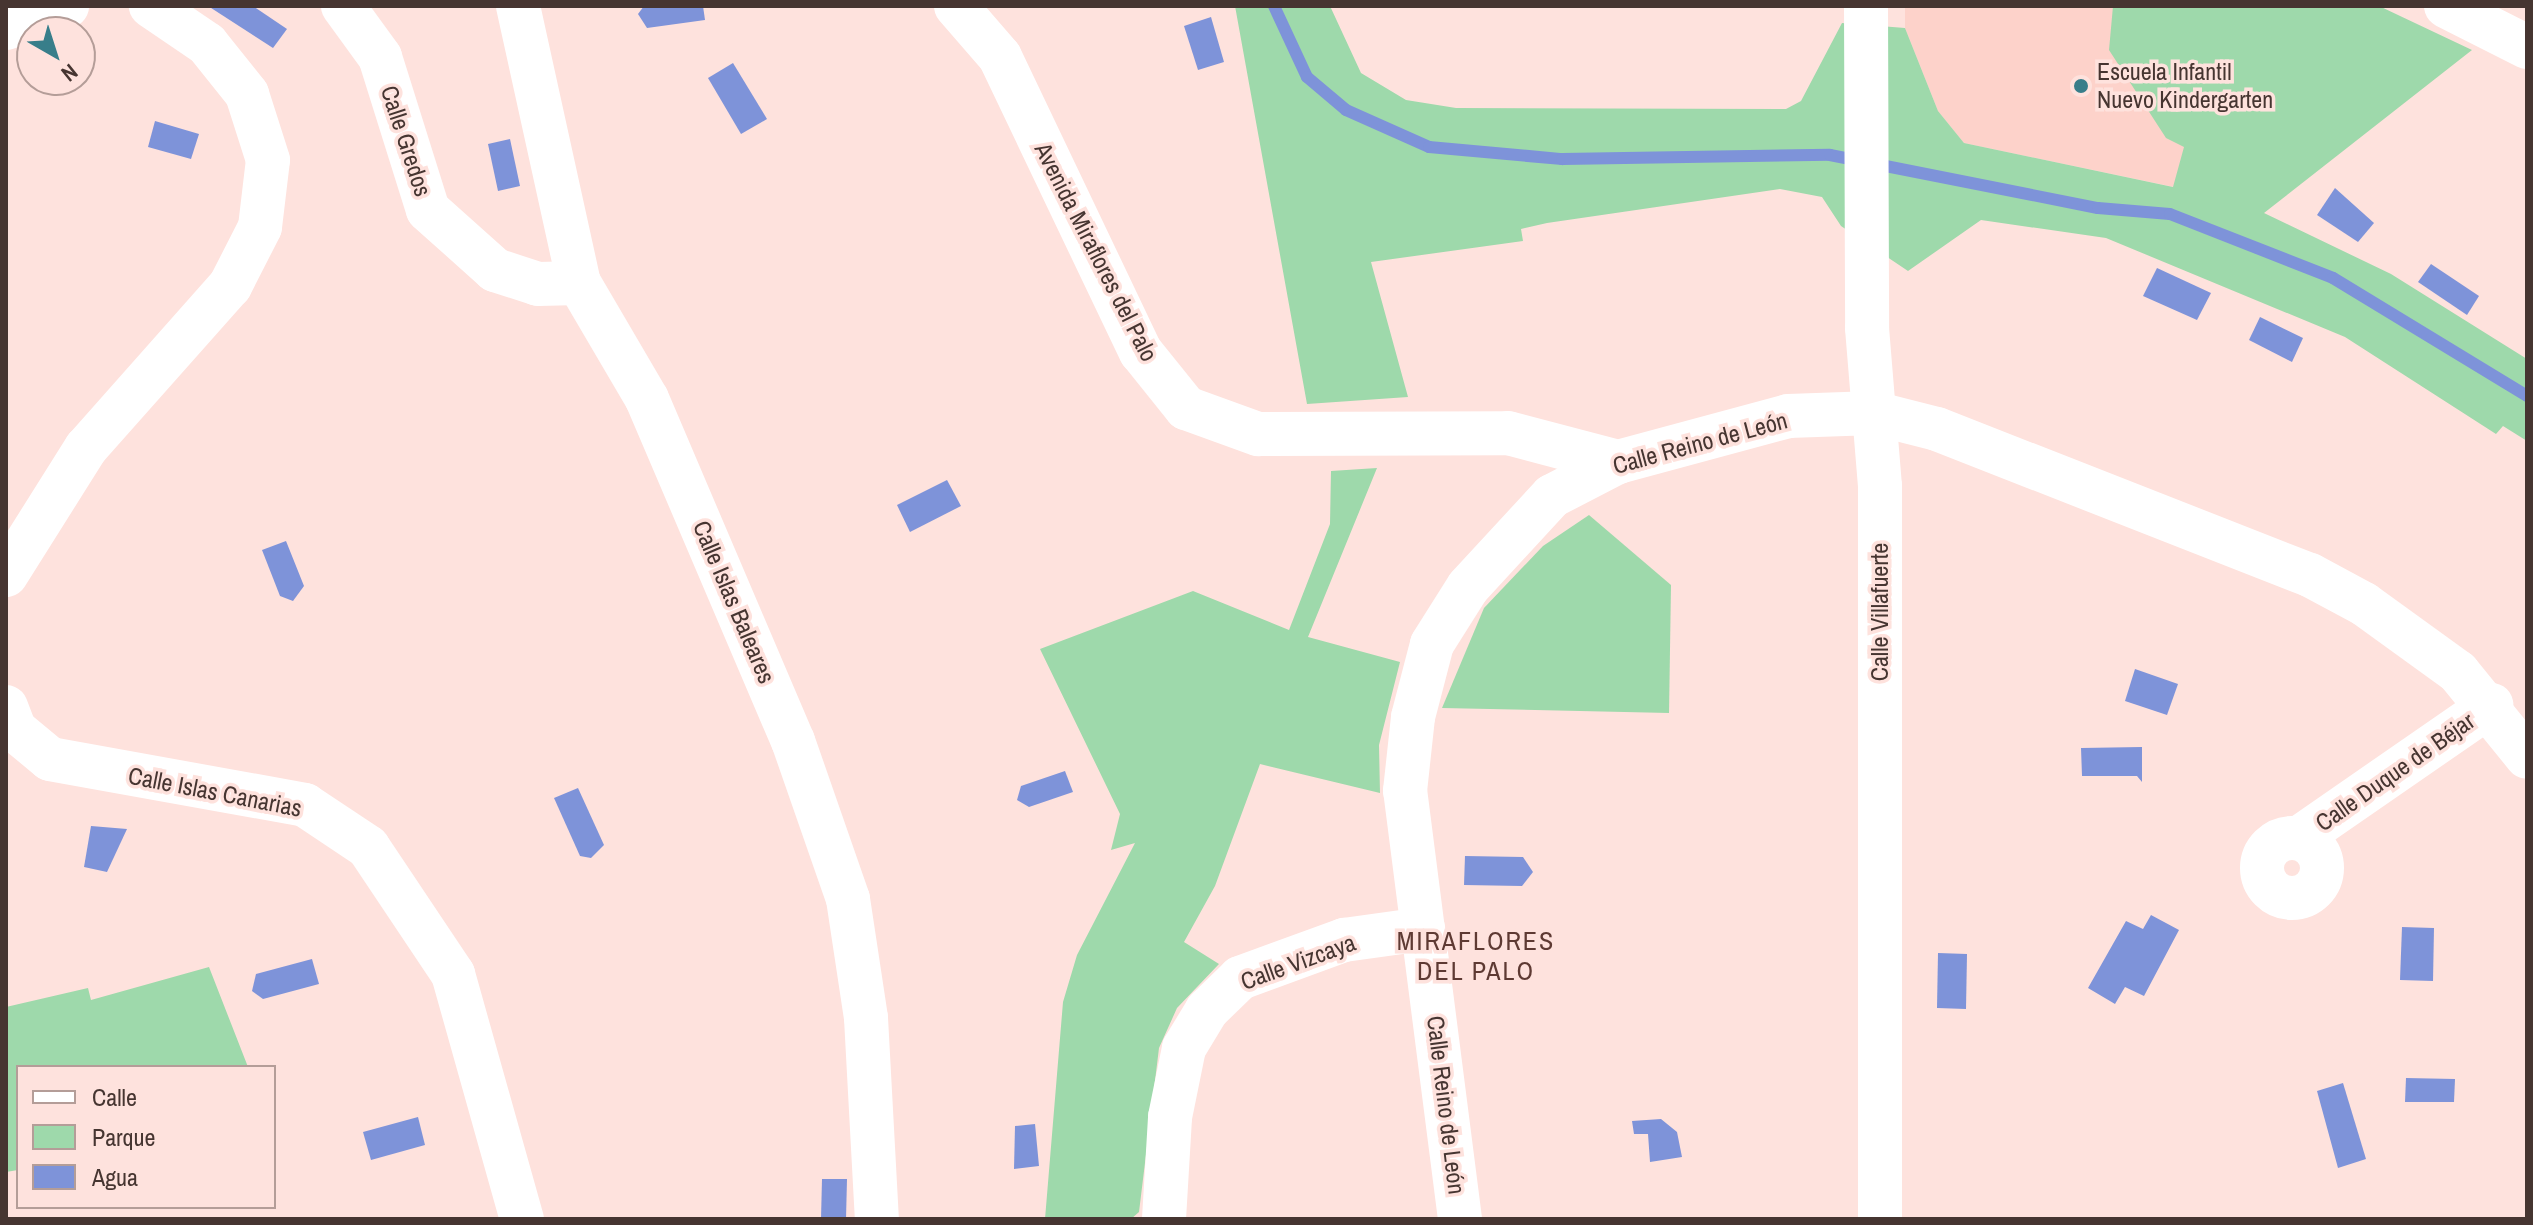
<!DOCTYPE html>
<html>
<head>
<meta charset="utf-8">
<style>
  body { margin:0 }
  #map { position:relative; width:2533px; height:1225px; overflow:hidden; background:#fee2dd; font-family:"Archivo Narrow",sans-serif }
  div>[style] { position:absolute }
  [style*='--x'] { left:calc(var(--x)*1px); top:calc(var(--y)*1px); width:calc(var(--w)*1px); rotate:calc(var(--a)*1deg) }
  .built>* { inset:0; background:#fdd2ca }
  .green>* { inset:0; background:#9ed9ab }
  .water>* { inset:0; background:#7e93d9 }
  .stream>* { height:12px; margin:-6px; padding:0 6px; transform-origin:6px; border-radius:6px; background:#7e93d9 }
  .minor>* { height:44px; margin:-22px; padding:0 22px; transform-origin:22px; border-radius:22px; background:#fff }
  .minor>.ring { margin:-22px; padding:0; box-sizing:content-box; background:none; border:44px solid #fff; border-radius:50% }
  .dots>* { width:22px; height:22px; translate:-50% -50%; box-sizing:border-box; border:4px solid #fee2dd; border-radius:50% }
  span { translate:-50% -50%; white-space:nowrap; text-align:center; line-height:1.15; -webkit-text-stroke:7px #fee2dd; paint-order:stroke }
  .poi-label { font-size:24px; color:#463531 }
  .left { translate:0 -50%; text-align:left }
  .street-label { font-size:24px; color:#463531 }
  .neighbourhood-label { font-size:26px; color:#5e3a33; letter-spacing:2px }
  .frame { position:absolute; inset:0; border:8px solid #463531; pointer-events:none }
  .legend { position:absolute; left:16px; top:1065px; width:260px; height:144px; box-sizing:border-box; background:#fee2dd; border:2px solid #b49d98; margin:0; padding:10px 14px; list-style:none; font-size:24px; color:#463531 }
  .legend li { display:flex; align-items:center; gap:16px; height:40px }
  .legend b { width:40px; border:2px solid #b49d98 }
  .north { position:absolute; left:16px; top:16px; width:80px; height:80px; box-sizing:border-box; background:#fee2dd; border:2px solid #b49d98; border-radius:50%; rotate:141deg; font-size:22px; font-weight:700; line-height:32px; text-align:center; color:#463531 }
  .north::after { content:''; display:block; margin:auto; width:28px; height:36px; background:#387e8a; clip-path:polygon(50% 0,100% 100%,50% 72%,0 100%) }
</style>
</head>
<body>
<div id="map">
  <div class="built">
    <i style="clip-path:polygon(1905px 6px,2272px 6px,2174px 187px,1964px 143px,1938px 111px,1905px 28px)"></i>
  </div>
  <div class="green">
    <i style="clip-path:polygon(1235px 6px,1330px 6px,1361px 73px,1406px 100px,1456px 108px,1786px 109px,1801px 101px,1842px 23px,1905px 28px,1938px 111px,1964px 143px,2173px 187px,2184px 147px,2166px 138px,2109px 50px,2113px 6px,2379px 6px,2472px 50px,2264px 213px,2391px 274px,2527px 359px,2527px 441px,2503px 426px,2496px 434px,2345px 337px,2106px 238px,1981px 220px,1908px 271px,1841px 226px,1822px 197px,1780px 189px,1547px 223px,1521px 229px,1523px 241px,1371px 262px,1408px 397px,1307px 404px)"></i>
    <i style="clip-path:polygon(1377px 468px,1308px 637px,1400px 662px,1379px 745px,1380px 793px,1260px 764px,1215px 886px,1184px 942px,1219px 964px,1177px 1008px,1159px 1048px,1139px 1212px,1131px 1219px,1045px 1219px,1063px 1002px,1077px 955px,1135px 843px,1111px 850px,1120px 814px,1040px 649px,1193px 591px,1289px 630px,1330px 524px,1331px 471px)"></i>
    <i style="clip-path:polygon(1589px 515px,1671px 585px,1669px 713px,1442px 708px,1484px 608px,1543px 546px)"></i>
    <i style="clip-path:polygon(209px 967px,248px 1067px,18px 1067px,18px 1170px,6px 1172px,6px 1007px,88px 988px,91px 1000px)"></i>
  </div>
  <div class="water">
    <i style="clip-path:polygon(208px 6px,253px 6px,287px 29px,273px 48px)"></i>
    <i style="clip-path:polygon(644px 6px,703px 6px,705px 20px,647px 28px,638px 14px)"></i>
    <i style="clip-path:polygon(1211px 17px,1224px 62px,1198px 70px,1184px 26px)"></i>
    <i style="clip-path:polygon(733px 63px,767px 119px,741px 134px,708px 78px)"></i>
    <i style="clip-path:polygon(155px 121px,199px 134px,191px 159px,148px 147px)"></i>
    <i style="clip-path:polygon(510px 139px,520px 186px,498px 191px,488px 144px)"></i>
    <i style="clip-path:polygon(2335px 188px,2374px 223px,2358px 242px,2317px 215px)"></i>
    <i style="clip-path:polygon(2431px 264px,2479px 296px,2467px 315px,2418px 282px)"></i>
    <i style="clip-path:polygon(2157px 268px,2211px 293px,2197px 320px,2143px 296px)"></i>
    <i style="clip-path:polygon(2260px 317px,2303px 338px,2292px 362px,2249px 340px)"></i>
    <i style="clip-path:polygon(947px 480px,961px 506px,910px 532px,897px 505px)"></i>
    <i style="clip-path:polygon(286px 541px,304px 586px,293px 601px,280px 596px,262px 550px)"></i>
    <i style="clip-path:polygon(2135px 669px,2178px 684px,2167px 715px,2125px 701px)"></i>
    <i style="clip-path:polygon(2142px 747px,2142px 782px,2137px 776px,2082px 776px,2081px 748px)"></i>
    <i style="clip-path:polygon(1065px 771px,1073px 792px,1029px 807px,1017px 800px,1021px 786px)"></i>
    <i style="clip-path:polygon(578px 788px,604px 845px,591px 858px,580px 856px,554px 798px)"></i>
    <i style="clip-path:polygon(91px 826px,127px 829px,107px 872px,84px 867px)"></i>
    <i style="clip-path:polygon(1465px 856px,1523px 857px,1533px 872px,1522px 886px,1464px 885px)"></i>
    <i style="clip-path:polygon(2151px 915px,2179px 930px,2144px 996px,2125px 987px,2115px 1004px,2088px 988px,2126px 921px,2143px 929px)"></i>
    <i style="clip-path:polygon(2402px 927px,2434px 928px,2433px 981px,2400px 980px)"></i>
    <i style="clip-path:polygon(1938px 953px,1967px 954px,1966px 1009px,1937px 1008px)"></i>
    <i style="clip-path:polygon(312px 959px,319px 984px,263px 999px,252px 991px,256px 974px)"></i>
    <i style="clip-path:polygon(2406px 1078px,2455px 1079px,2454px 1102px,2405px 1102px)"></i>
    <i style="clip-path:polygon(2343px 1083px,2366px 1159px,2338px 1168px,2317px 1091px)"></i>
    <i style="clip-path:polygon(418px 1117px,425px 1145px,371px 1160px,363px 1132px)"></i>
    <i style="clip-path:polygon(1661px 1119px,1677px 1132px,1682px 1157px,1650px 1162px,1648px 1134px,1634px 1134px,1632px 1121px)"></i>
    <i style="clip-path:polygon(1035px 1124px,1039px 1166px,1014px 1169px,1015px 1126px)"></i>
    <i style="clip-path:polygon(822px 1179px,847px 1179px,846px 1219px,821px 1219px)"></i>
  </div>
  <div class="stream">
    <i style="--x:1274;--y:6;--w:78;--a:65.1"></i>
    <i style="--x:1307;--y:77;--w:51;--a:40.2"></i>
    <i style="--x:1346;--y:110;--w:91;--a:24"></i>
    <i style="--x:1429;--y:147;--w:134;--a:5.2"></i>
    <i style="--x:1562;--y:159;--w:268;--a:-0.9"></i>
    <i style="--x:1830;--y:155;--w:273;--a:11.2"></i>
    <i style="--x:2098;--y:208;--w:72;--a:4.8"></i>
    <i style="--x:2170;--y:214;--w:175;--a:21.4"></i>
    <i style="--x:2333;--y:278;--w:227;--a:31.3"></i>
  </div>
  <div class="minor">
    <i style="--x:343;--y:6;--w:63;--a:54"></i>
    <i style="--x:380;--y:57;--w:160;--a:72.6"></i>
    <i style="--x:428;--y:210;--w:90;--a:41.8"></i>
    <i style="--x:495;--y:270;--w:45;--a:18"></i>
    <i style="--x:538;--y:284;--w:41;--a:-1.4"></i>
    <i style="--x:518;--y:6;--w:284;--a:77.6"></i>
    <i style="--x:579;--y:283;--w:134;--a:59.6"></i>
    <i style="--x:647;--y:399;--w:372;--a:66.9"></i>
    <i style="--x:793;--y:741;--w:167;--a:70.8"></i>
    <i style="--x:848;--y:899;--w:120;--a:81.4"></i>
    <i style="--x:866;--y:1018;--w:201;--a:86.9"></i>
    <i style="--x:956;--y:6;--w:67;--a:49.2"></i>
    <i style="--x:1000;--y:57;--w:327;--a:64.5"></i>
    <i style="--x:1141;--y:352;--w:72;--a:51.2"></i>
    <i style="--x:1186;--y:408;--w:77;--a:19.9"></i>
    <i style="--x:1258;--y:434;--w:250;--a:-0.2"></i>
    <i style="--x:1508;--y:433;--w:114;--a:14.8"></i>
    <i style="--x:1866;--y:6;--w:322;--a:89.8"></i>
    <i style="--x:1867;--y:328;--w:159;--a:85.3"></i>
    <i style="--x:1880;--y:486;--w:733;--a:90"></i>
    <i style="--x:2446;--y:6;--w:91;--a:26.8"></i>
    <i style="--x:6;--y:28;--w:65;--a:-19.8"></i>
    <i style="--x:6;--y:575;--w:150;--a:-57.8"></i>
    <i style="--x:86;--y:448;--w:217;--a:-48.4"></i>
    <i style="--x:230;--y:286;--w:66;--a:-63"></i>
    <i style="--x:260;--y:227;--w:67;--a:-83.2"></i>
    <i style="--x:268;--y:160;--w:69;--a:-107.7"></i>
    <i style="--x:247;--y:94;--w:64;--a:-128.7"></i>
    <i style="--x:207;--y:44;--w:68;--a:-145.8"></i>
    <i style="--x:6;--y:707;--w:25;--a:69"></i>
    <i style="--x:15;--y:730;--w:45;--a:39.6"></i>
    <i style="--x:50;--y:759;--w:259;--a:10.2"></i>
    <i style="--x:305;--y:805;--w:76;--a:33.7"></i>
    <i style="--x:368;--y:847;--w:153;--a:56.2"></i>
    <i style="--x:453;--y:974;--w:255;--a:74.3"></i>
    <i style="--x:2299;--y:838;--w:234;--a:-34.7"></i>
    <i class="ring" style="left:2262px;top:838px;width:16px;height:16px"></i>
    <i style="--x:1164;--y:1219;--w:102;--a:-86.6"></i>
    <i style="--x:1170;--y:1117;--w:70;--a:-78.5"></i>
    <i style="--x:1184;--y:1048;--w:44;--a:-58.8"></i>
    <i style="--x:1207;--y:1010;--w:46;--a:-44.1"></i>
    <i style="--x:1240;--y:978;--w:111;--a:-20.1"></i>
    <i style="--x:1344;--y:940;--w:80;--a:-7.9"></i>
    <i style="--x:1460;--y:1219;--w:432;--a:-97.3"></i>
    <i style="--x:1405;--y:791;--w:74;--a:-83.8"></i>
    <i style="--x:1413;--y:717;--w:75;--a:-75.4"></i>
    <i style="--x:1432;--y:644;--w:67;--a:-57.7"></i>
    <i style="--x:1468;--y:587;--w:124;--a:-47.3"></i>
    <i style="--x:1552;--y:496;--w:74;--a:-27.3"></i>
    <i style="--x:1618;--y:462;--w:176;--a:-15.1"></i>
    <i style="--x:1788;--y:416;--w:86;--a:-2"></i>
    <i style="--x:1874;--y:413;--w:65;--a:14.3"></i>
    <i style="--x:1937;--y:429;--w:401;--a:21.4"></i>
    <i style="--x:2310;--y:575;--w:61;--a:28.2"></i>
    <i style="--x:2364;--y:604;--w:116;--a:35.9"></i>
    <i style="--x:2458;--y:672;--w:109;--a:50.9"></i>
  </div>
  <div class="dots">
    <i style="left:2081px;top:86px;background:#387e8a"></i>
  </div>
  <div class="poi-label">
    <span class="left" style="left:2097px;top:86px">Escuela Infantil<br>Nuevo Kindergarten</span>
  </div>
  <div class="street-label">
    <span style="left:406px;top:141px;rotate:72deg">Calle Gredos</span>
    <span style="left:1096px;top:252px;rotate:63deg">Avenida Miraflores del Palo</span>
    <span style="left:1700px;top:443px;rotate:-15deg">Calle Reino de León</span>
    <span style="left:734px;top:602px;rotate:67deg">Calle Islas Baleares</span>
    <span style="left:1880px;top:612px;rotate:-90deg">Calle Villafuerte</span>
    <span style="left:2395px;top:772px;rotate:-35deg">Calle Duque de Béjar</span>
    <span style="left:215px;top:792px;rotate:11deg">Calle Islas Canarias</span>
    <span style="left:1298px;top:962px;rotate:-20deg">Calle Vizcaya</span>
    <span style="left:1446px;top:1105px;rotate:83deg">Calle Reino de León</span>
  </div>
  <div class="neighbourhood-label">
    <span style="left:1476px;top:956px">MIRAFLORES<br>DEL PALO</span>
  </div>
  <div class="frame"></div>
  <ul class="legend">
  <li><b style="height:10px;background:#fff"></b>Calle</li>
  <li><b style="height:22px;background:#9ed9ab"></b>Parque</li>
  <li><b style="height:22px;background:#7e93d9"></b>Agua</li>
  </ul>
  <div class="north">N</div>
</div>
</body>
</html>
